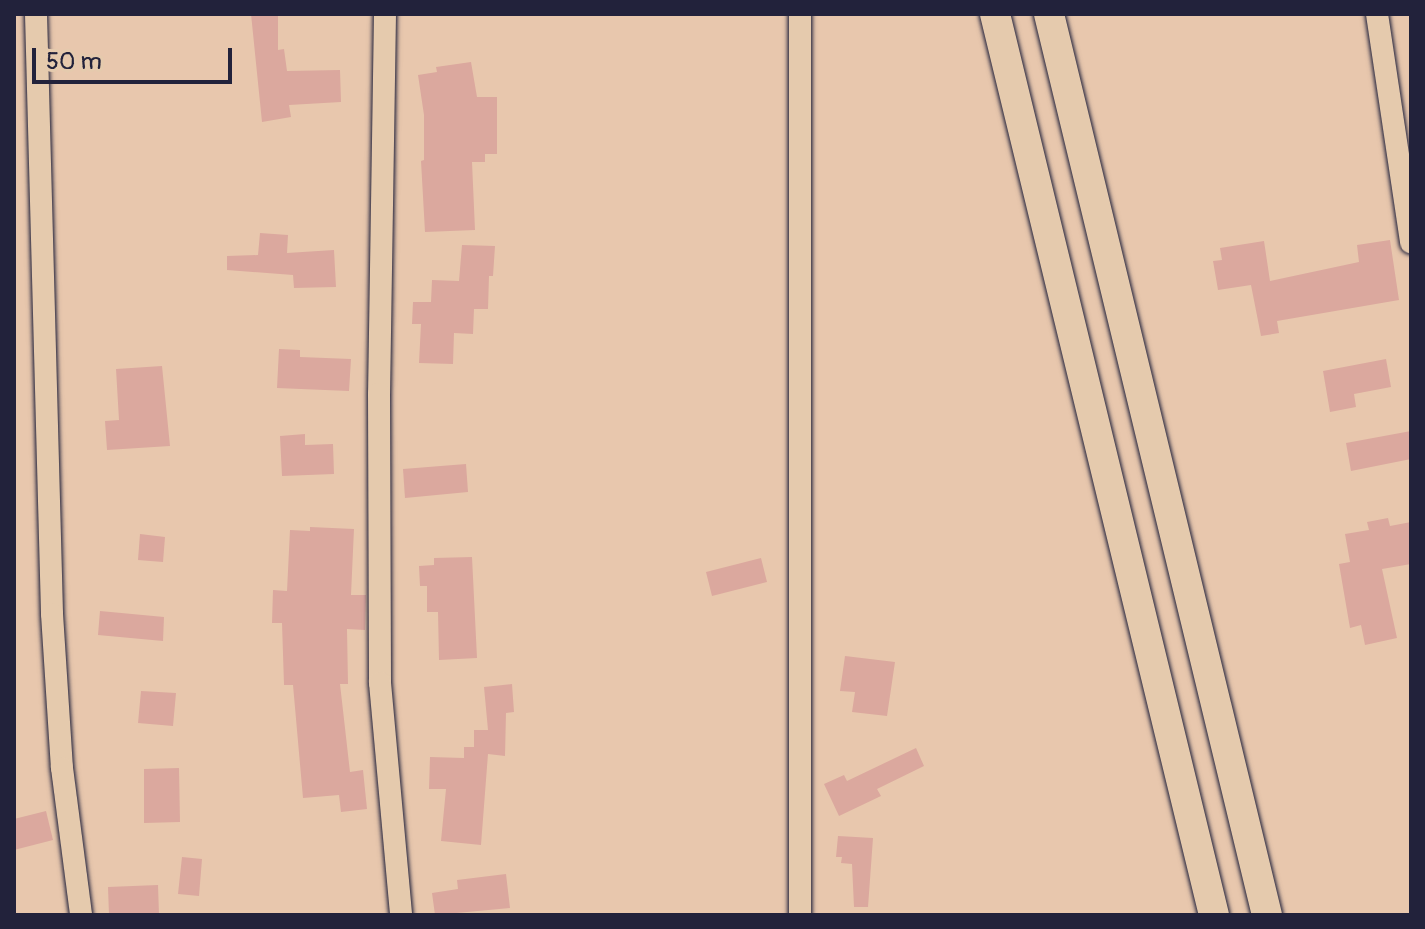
<!DOCTYPE html>
<html>
<head>
<meta charset="utf-8">
<style>
  body { margin:0 }
  #map { position:relative; width:1425px; height:929px; overflow:hidden; background:#e8c7ad; font-family:Pangolin,sans-serif }
  div>[style] { position:absolute }
  [style*='--x'] { left:calc(var(--x)*1px); top:calc(var(--y)*1px); width:calc(var(--w)*1px); rotate:calc(var(--a)*1deg) }
  .building>* { inset:0; background:#dba89e }
  .roads { filter:drop-shadow(0 0 2px #22223b) drop-shadow(0 0 2px #22223b) }
  .street>* { height:22px; margin:-11px; padding:0 11px; transform-origin:11px; border-radius:11px; background:#e5caad }
  .secondary>* { height:30px; margin:-15px; padding:0 15px; transform-origin:15px; border-radius:15px; background:#e5caad }
  span { translate:-50% -50%; white-space:nowrap; text-align:center; line-height:1.15; -webkit-text-stroke:6px #e5caad; paint-order:stroke }
  .frame { position:absolute; inset:0; border:16px solid #22223b; pointer-events:none }
  .scale { position:absolute; left:32px; top:48px; width:200px; height:36px; box-sizing:border-box; border:4px solid #22223b; border-top:0; padding-left:10px; font-size:24px; line-height:28px; white-space:nowrap; color:#22223b; -webkit-text-stroke:6px #e5caad; paint-order:stroke }
</style>
</head>
<body>
<div id="map">
  <div class="building">
    <i style="clip-path:polygon(251px 14px,278px 14px,278px 50px,284px 49px,287px 71px,340px 70px,341px 102px,289px 105px,291px 117px,262px 122px)"></i>
    <i style="clip-path:polygon(471px 62px,477px 97px,497px 97px,497px 154px,485px 154px,485px 162px,472px 162px,475px 230px,425px 232px,421px 161px,424px 160px,424px 115px,418px 75px,437px 72px,436px 67px)"></i>
    <i style="clip-path:polygon(260px 233px,288px 235px,287px 253px,334px 250px,336px 287px,294px 288px,293px 275px,227px 270px,227px 256px,258px 255px)"></i>
    <i style="clip-path:polygon(1390px 240px,1399px 300px,1277px 321px,1279px 333px,1261px 336px,1251px 285px,1218px 290px,1213px 261px,1222px 260px,1220px 248px,1264px 241px,1270px 281px,1359px 262px,1357px 245px)"></i>
    <i style="clip-path:polygon(462px 245px,495px 246px,493px 276px,489px 276px,488px 309px,474px 309px,473px 334px,454px 333px,453px 364px,419px 363px,421px 324px,412px 324px,413px 302px,431px 302px,432px 280px,459px 281px)"></i>
    <i style="clip-path:polygon(279px 349px,300px 350px,300px 357px,351px 359px,349px 391px,277px 388px)"></i>
    <i style="clip-path:polygon(1386px 359px,1391px 387px,1354px 394px,1356px 407px,1330px 412px,1323px 371px)"></i>
    <i style="clip-path:polygon(162px 366px,170px 446px,107px 450px,105px 421px,119px 420px,116px 369px)"></i>
    <i style="clip-path:polygon(1411px 431px,1411px 459px,1351px 471px,1346px 443px)"></i>
    <i style="clip-path:polygon(305px 434px,305px 445px,333px 444px,334px 474px,282px 476px,280px 436px)"></i>
    <i style="clip-path:polygon(466px 464px,468px 492px,405px 498px,403px 469px)"></i>
    <i style="clip-path:polygon(1388px 518px,1390px 526px,1411px 522px,1411px 564px,1382px 569px,1397px 638px,1365px 645px,1361px 625px,1350px 628px,1339px 564px,1350px 562px,1345px 534px,1369px 530px,1367px 522px)"></i>
    <i style="clip-path:polygon(310px 527px,354px 529px,351px 595px,366px 595px,365px 630px,347px 629px,348px 684px,340px 684px,350px 772px,363px 770px,367px 809px,341px 812px,339px 795px,303px 798px,293px 685px,284px 685px,282px 623px,272px 623px,273px 590px,287px 591px,290px 530px,310px 531px)"></i>
    <i style="clip-path:polygon(140px 534px,165px 537px,163px 562px,138px 560px)"></i>
    <i style="clip-path:polygon(472px 557px,477px 658px,439px 660px,438px 612px,427px 612px,427px 586px,420px 586px,419px 566px,434px 565px,434px 558px)"></i>
    <i style="clip-path:polygon(761px 558px,767px 582px,712px 596px,706px 572px)"></i>
    <i style="clip-path:polygon(100px 611px,164px 617px,163px 641px,98px 635px)"></i>
    <i style="clip-path:polygon(845px 656px,895px 662px,887px 716px,852px 712px,855px 692px,840px 691px)"></i>
    <i style="clip-path:polygon(512px 684px,514px 712px,506px 713px,505px 756px,488px 754px,481px 845px,441px 841px,446px 789px,429px 789px,430px 757px,464px 758px,464px 747px,474px 747px,474px 730px,488px 730px,484px 687px)"></i>
    <i style="clip-path:polygon(141px 691px,176px 693px,173px 726px,138px 723px)"></i>
    <i style="clip-path:polygon(916px 748px,924px 766px,877px 789px,881px 796px,839px 816px,824px 784px,844px 775px,847px 781px)"></i>
    <i style="clip-path:polygon(179px 768px,180px 822px,144px 823px,144px 769px)"></i>
    <i style="clip-path:polygon(46px 811px,53px 840px,14px 850px,14px 819px)"></i>
    <i style="clip-path:polygon(838px 836px,873px 838px,868px 907px,854px 907px,852px 864px,841px 863px,842px 857px,836px 857px)"></i>
    <i style="clip-path:polygon(182px 857px,202px 859px,199px 896px,178px 894px)"></i>
    <i style="clip-path:polygon(506px 874px,510px 908px,435px 915px,432px 893px,458px 889px,457px 880px)"></i>
    <i style="clip-path:polygon(158px 885px,159px 915px,109px 915px,108px 887px)"></i>
  </div>
  <div class="roads">
    <div class="street">
      <i style="--x:36;--y:14;--w:600;--a:88.47"></i>
      <i style="--x:52;--y:614;--w:154;--a:86.3"></i>
      <i style="--x:62;--y:768;--w:148;--a:82.6"></i>
      <i style="--x:385;--y:14;--w:380;--a:90.9"></i>
      <i style="--x:379;--y:394;--w:289;--a:89.8"></i>
      <i style="--x:380;--y:683;--w:233;--a:84.8"></i>
      <i style="--x:800;--y:14;--w:901;--a:90"></i>
      <i style="--x:1377;--y:14;--w:231;--a:81.5"></i>
    </div>
    <div class="secondary">
      <i style="--x:995;--y:14;--w:927;--a:76.34"></i>
      <i style="--x:1049;--y:14;--w:927;--a:76.4"></i>
    </div>
  </div>
  <div class="frame"></div>
  <div class="scale">50 m</div>
</div>
</body>
</html>
